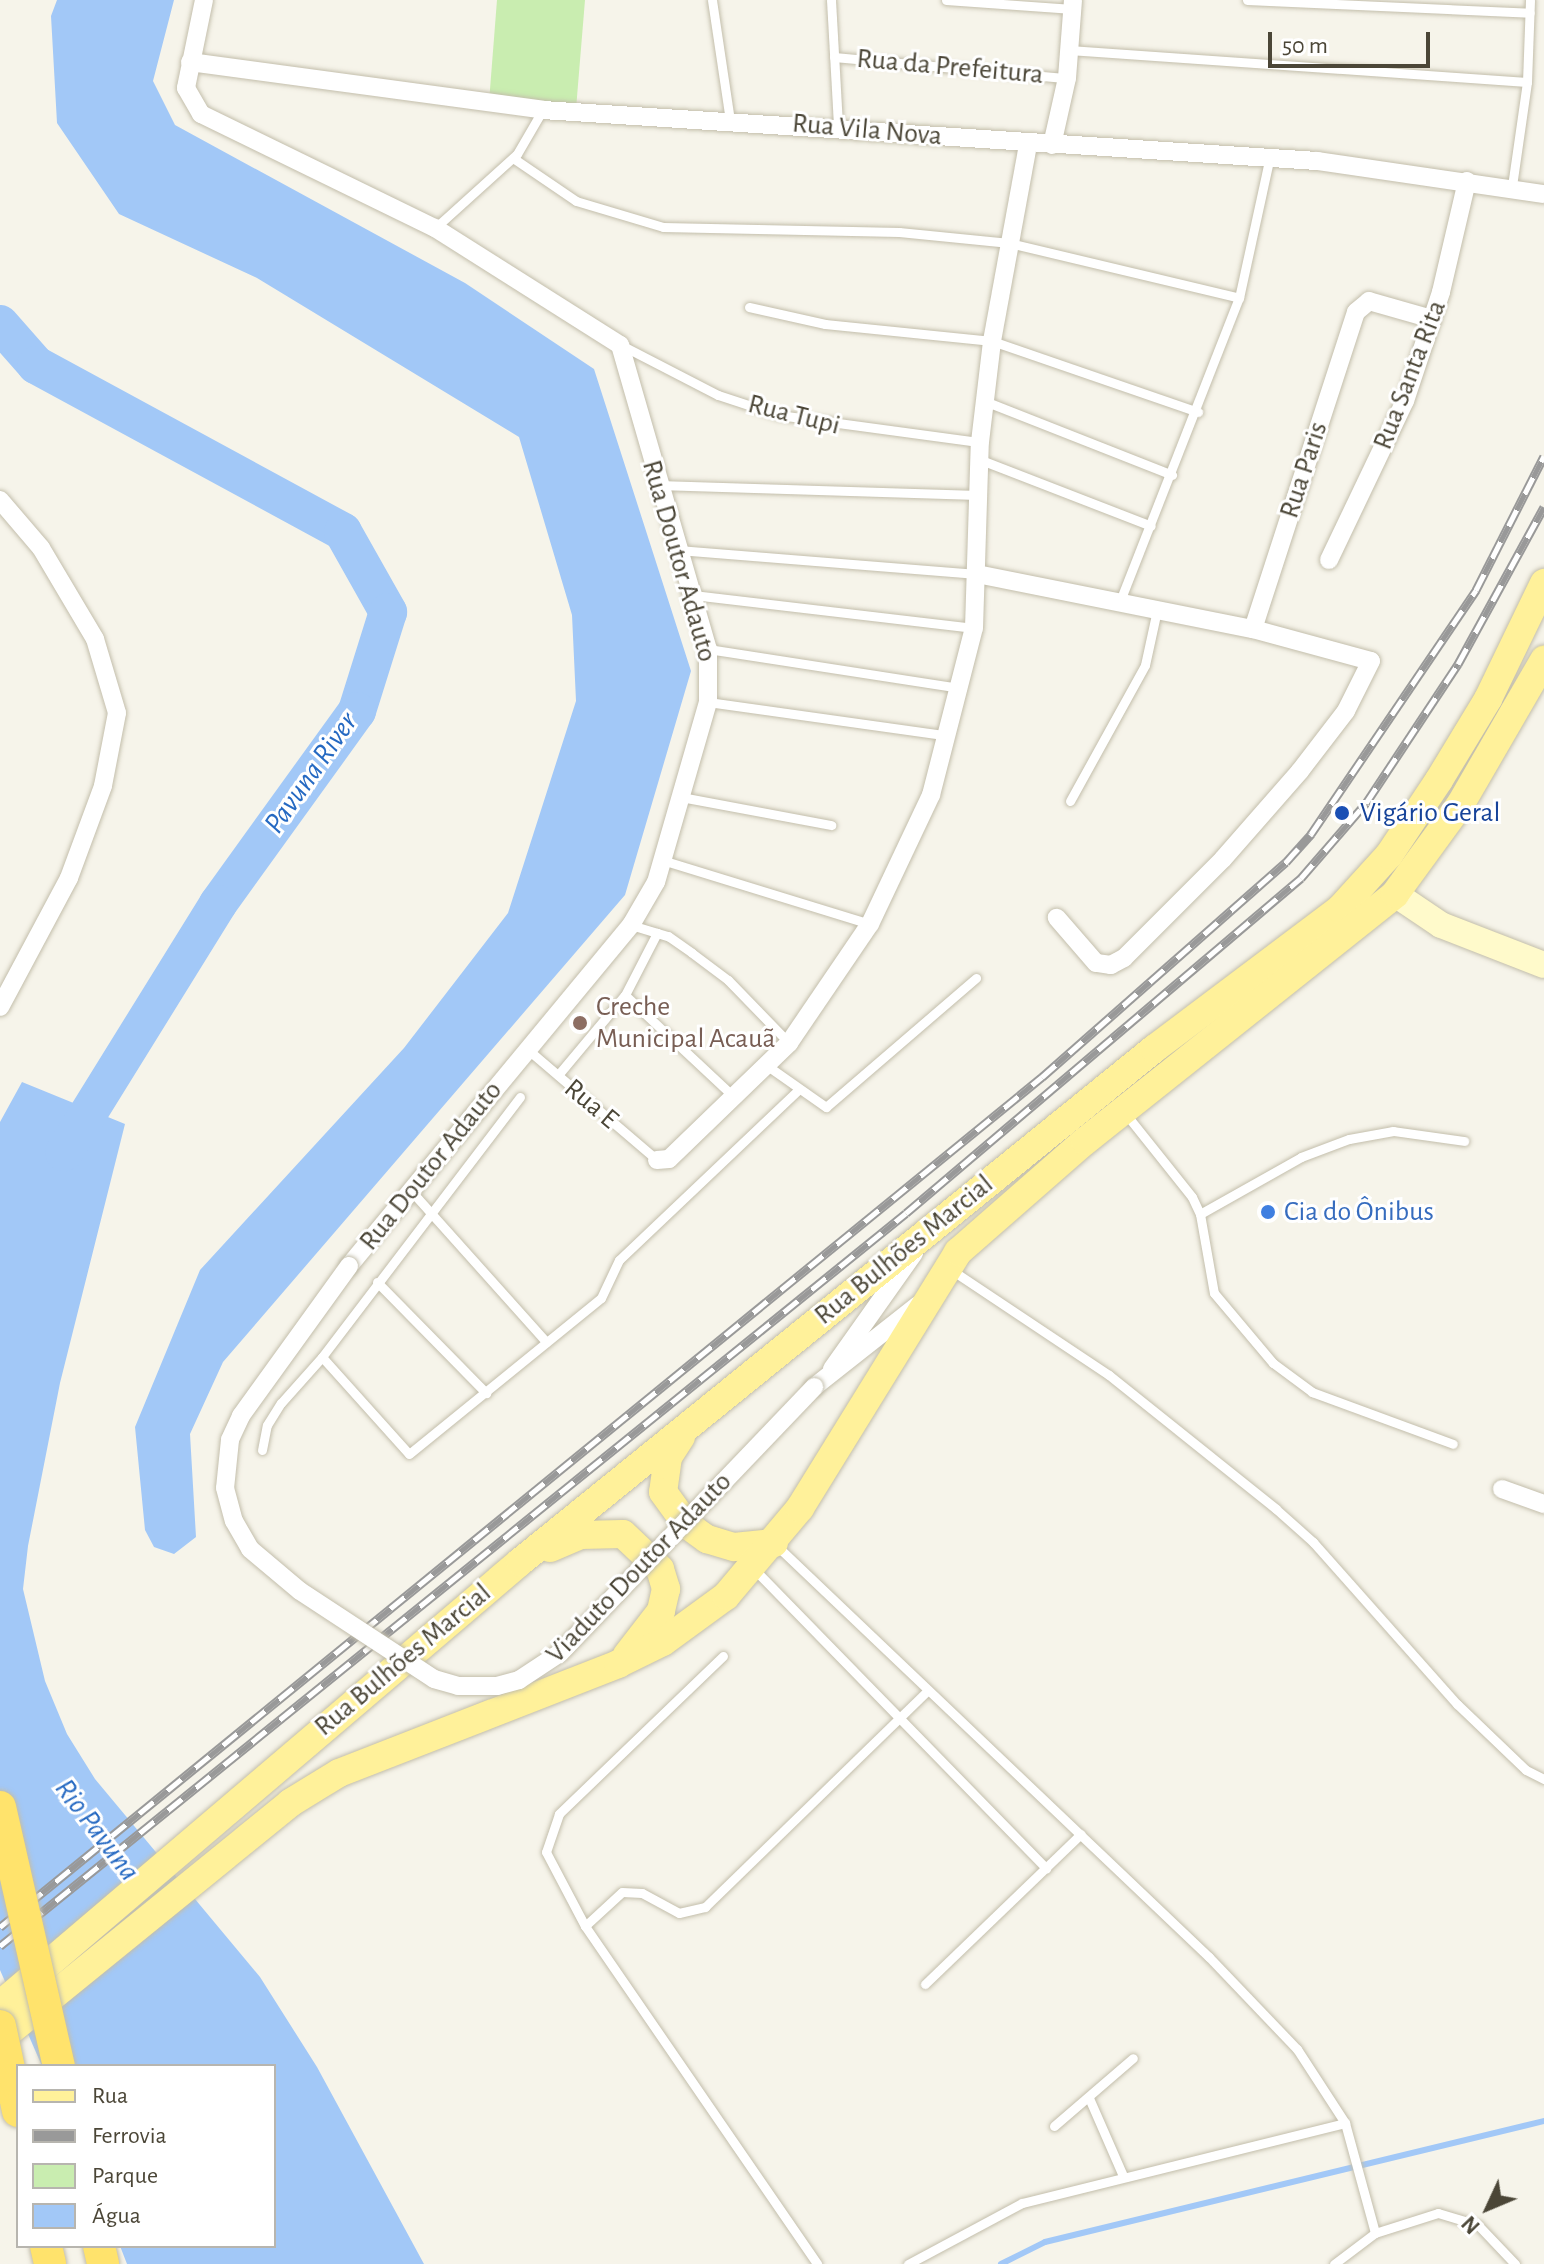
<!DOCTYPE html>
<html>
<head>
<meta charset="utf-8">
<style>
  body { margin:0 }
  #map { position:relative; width:1544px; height:2264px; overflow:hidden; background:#f6f4ea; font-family:"Alegreya Sans",sans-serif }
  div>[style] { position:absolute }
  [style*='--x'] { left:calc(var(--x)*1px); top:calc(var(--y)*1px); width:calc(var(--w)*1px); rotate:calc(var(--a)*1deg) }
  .green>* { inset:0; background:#c9edb0 }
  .water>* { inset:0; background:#a2c8f7 }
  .stream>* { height:6px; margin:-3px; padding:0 3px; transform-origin:3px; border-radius:3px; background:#a2c8f7 }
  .river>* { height:38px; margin:-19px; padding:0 19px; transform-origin:19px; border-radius:19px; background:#a2c8f7 }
  .roads { filter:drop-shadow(0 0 2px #c3beab) drop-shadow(0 0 2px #c3beab) }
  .lane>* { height:9px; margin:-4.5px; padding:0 4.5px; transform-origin:4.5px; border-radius:4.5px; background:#fff }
  .street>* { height:18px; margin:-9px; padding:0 9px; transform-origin:9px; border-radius:9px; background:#fff }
  .secondary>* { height:26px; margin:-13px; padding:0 13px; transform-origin:13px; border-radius:13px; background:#fffacb }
  .primary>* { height:28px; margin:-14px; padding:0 14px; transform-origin:14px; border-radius:14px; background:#fff19a }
  .highway>* { height:32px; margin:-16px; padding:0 16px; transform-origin:16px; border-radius:16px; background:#ffe36c }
  .rail>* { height:9px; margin-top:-4.5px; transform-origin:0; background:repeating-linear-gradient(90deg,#fff 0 18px,#999 0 36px); box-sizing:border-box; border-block:2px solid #999 }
  .bridges { filter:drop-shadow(0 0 2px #c3beab) drop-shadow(0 0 2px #c3beab) }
  .street-bridge>* { height:18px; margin:-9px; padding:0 9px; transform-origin:9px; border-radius:9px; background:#fff }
  .highway-bridge>* { height:32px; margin:-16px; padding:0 16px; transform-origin:16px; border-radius:16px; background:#ffe36c }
  .dots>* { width:22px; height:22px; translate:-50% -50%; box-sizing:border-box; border:4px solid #fff; border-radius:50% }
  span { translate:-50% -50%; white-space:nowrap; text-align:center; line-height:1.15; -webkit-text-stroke:6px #fff; paint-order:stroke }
  .street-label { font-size:28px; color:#4b4637 }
  .transit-label { font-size:28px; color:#164399 }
  .left { translate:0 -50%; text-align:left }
  .education-label { font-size:28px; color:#785e54 }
  .shop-label { font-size:28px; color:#366cbe }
  .water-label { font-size:30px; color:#2569c2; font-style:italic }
  .legend { position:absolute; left:16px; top:2064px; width:260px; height:184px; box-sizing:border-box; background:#fff; border:2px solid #b7b5af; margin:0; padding:10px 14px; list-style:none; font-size:24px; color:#4b4637 }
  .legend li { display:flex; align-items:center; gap:16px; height:40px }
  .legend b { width:40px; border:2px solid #b7b5af }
  .north { position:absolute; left:1448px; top:2168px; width:80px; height:80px; -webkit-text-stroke:6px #fff; paint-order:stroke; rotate:226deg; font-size:22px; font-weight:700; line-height:32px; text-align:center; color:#4b4637 }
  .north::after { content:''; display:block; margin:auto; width:28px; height:36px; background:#4b4637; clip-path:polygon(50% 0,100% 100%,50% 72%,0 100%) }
  .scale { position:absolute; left:1268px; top:32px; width:162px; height:36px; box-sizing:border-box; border:4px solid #4b4637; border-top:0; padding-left:10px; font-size:24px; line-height:28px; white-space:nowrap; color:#4b4637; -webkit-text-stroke:6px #fff; paint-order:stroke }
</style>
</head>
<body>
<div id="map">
  <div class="green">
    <i style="clip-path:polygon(497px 0,585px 0,576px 109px,489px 102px)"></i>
  </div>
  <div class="water">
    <i style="clip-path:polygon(57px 0,174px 0,153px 81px,175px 125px,465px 283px,594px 369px,691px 671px,625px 895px,223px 1362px,190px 1434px,196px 1537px,174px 1554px,154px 1547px,145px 1530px,135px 1427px,200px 1270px,404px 1048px,508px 913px,576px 701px,572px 615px,519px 437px,257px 278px,119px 214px,57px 123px,51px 16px)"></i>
    <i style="clip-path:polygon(22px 1082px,125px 1124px,60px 1383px,28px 1546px,23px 1589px,45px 1681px,67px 1734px,95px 1779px,260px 1977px,317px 2067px,424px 2264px,127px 2264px,120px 2246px,274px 2246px,274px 2066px,42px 2066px,0 1970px,0 1122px)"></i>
  </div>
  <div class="stream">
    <i style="--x:1001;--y:2264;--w:49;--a:-26.6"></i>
    <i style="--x:1045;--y:2242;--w:513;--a:-13.63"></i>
  </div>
  <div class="river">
    <i style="--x:0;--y:324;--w:55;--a:48.7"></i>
    <i style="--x:36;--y:365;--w:349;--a:28.5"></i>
    <i style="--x:343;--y:532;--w:92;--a:60.6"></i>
    <i style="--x:388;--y:612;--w:104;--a:107.4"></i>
    <i style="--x:357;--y:711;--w:238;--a:125.8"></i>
    <i style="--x:218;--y:904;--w:292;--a:121.8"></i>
  </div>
  <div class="roads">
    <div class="lane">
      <i style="--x:712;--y:0;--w:121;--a:81.5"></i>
      <i style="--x:831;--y:0;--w:126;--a:86.8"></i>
      <i style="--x:946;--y:0;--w:127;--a:4.1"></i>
      <i style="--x:1247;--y:0;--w:283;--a:2.6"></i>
      <i style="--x:1069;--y:50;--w:459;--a:4"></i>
      <i style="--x:1527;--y:82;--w:105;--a:98.2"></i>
      <i style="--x:834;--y:57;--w:234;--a:5.2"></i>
      <i style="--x:1527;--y:82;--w:82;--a:-87.9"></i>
      <i style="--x:513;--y:158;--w:76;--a:34.3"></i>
      <i style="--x:576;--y:201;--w:91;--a:16.6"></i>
      <i style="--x:663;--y:227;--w:236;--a:1.2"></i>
      <i style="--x:899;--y:232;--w:111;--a:5.7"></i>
      <i style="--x:1009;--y:243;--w:236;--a:13.4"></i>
      <i style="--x:435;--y:228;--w:110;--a:-42.1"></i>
      <i style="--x:517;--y:154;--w:50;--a:-59.8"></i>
      <i style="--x:749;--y:307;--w:78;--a:12.6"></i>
      <i style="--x:825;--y:324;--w:168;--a:5.8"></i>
      <i style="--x:992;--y:341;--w:218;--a:19"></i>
      <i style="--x:621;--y:345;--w:109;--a:27.3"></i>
      <i style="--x:718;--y:395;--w:64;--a:18.2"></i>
      <i style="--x:779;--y:415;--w:203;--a:7.7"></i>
      <i style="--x:987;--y:402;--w:199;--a:21.5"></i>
      <i style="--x:981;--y:460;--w:182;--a:21.2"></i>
      <i style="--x:658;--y:485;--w:320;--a:1.8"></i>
      <i style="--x:678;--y:550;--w:300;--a:4.6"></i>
      <i style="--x:693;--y:595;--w:283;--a:6.7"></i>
      <i style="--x:1120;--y:601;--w:326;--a:-68.6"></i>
      <i style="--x:1239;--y:298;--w:141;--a:-77.7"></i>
      <i style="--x:708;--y:649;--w:254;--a:8.8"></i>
      <i style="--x:708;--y:702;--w:243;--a:8"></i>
      <i style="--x:681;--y:797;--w:153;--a:10.6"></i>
      <i style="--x:1070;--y:801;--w:155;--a:-61.1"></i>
      <i style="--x:1145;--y:665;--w:56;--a:-77.7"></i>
      <i style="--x:662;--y:860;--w:218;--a:17.1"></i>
      <i style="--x:631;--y:925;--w:39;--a:17"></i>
      <i style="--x:668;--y:936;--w:29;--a:35"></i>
      <i style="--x:692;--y:953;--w:45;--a:36.9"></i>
      <i style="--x:728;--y:980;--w:88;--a:45.9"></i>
      <i style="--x:625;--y:995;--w:149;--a:43.1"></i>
      <i style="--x:526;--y:1048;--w:172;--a:40.5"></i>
      <i style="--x:769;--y:1067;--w:70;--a:35.1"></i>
      <i style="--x:826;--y:1107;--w:198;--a:-40.7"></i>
      <i style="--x:558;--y:1075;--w:104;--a:-50.1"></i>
      <i style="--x:625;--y:995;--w:70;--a:-62.7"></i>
      <i style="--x:520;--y:1097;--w:327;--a:127.3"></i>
      <i style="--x:322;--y:1357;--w:130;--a:48.1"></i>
      <i style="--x:409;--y:1454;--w:247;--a:-39.1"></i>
      <i style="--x:601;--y:1298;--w:42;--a:-64.7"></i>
      <i style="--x:619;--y:1260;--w:248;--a:-43.5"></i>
      <i style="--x:1125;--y:1113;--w:107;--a:51.4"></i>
      <i style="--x:1192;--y:1197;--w:19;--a:65"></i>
      <i style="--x:1200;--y:1214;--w:80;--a:80"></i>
      <i style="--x:1214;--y:1293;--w:92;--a:49.9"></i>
      <i style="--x:1273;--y:1363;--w:49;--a:36.6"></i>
      <i style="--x:1312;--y:1392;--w:150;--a:20.2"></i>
      <i style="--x:413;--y:1193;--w:200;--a:48.2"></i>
      <i style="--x:1200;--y:1214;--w:116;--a:-29.4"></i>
      <i style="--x:1301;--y:1157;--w:51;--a:-20.6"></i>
      <i style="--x:1349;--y:1139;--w:45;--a:-10.3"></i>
      <i style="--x:1393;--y:1131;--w:72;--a:8"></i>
      <i style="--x:950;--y:1269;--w:191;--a:33.7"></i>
      <i style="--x:1109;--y:1375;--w:214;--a:38.7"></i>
      <i style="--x:1276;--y:1509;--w:50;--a:41.7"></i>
      <i style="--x:1313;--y:1542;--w:217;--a:48.4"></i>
      <i style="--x:1457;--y:1704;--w:95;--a:43.7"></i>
      <i style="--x:1526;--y:1770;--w:20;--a:27"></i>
      <i style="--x:377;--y:1282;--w:156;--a:45.5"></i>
      <i style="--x:262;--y:1450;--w:25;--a:-79"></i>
      <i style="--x:267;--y:1425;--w:26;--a:-58"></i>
      <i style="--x:281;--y:1403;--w:62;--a:-48.3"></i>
      <i style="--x:776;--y:1545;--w:598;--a:43.58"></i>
      <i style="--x:1209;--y:1957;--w:127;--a:46.3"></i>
      <i style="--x:1297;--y:2049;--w:88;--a:57"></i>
      <i style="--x:1345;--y:2123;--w:114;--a:74.7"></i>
      <i style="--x:755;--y:1570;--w:417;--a:45.7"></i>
      <i style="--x:723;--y:1656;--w:228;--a:136.1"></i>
      <i style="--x:559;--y:1814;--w:40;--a:108.9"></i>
      <i style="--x:546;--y:1852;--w:84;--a:62.2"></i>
      <i style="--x:585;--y:1926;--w:410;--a:55.5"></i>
      <i style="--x:585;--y:1926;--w:50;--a:-42.6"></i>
      <i style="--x:622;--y:1892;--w:20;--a:3"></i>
      <i style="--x:642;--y:1893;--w:42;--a:28.4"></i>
      <i style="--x:679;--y:1913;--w:27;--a:-13"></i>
      <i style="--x:705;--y:1907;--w:308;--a:-44.2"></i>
      <i style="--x:925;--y:1984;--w:216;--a:-43.9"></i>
      <i style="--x:1089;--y:2098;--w:85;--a:66.4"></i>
      <i style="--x:1054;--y:2126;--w:104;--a:-40.7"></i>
      <i style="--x:908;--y:2264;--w:129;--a:-28.2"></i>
      <i style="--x:1022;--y:2203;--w:333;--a:-13.9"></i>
      <i style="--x:1334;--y:2264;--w:51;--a:-37.1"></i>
      <i style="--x:1375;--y:2233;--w:66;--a:-17.6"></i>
      <i style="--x:1438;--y:2213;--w:42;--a:16.7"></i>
      <i style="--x:1478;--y:2225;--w:54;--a:46.5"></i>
    </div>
    <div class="street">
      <i style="--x:204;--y:0;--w:90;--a:101.6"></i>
      <i style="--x:186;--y:88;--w:30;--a:60"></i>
      <i style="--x:201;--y:114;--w:260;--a:26"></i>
      <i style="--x:435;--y:228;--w:219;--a:32.3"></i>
      <i style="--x:620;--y:345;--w:316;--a:73.9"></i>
      <i style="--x:708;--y:649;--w:53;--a:90"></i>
      <i style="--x:708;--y:702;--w:187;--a:106.1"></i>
      <i style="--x:656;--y:882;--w:50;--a:120.2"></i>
      <i style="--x:631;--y:925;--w:442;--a:129.6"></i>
      <i style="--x:190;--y:62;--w:356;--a:7.7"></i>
      <i style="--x:543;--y:110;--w:776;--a:3.77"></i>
      <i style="--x:1317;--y:161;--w:229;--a:8.3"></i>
      <i style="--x:1052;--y:145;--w:69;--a:-77.4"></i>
      <i style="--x:1067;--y:78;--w:78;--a:-85.6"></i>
      <i style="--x:0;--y:500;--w:63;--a:49.5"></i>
      <i style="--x:41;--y:548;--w:106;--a:59.3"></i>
      <i style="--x:95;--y:639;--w:77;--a:73.4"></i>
      <i style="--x:117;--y:713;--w:74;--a:100.9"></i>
      <i style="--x:103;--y:786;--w:98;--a:110.3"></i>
      <i style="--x:69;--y:878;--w:146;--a:118.1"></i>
      <i style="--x:1329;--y:560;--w:176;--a:-64.5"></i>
      <i style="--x:1405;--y:401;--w:115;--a:-71.7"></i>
      <i style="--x:1441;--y:292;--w:114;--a:-76.8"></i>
      <i style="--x:977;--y:574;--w:281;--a:11.3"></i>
      <i style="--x:1253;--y:629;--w:122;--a:15.2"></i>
      <i style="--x:1371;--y:661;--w:56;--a:116.6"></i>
      <i style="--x:1346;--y:711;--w:76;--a:127.5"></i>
      <i style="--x:1300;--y:771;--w:117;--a:131.2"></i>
      <i style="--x:1223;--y:859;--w:140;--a:135"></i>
      <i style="--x:1124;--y:958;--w:15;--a:152"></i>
      <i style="--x:1111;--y:965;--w:15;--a:-172"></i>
      <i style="--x:1096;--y:963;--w:60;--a:-130.9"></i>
      <i style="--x:1253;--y:629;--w:333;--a:-72"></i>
      <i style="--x:1356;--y:312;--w:17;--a:-40"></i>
      <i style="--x:1369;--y:301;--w:66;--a:15.9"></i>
      <i style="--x:657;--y:1160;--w:12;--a:-5"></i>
      <i style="--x:669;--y:1159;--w:167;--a:-44"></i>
      <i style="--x:789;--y:1043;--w:144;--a:-55.8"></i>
      <i style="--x:870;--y:924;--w:143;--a:-64.7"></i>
      <i style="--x:931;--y:795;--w:172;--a:-75.6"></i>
      <i style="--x:974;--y:628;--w:186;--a:-88.2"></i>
      <i style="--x:980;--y:442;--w:102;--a:-83.2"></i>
      <i style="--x:992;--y:341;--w:200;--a:-79.6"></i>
      <i style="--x:832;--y:1369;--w:142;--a:-54.7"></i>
      <i style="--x:814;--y:1387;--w:132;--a:-38.3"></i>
      <i style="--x:1502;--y:1489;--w:45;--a:19.7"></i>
    </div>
    <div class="secondary">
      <i style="--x:1395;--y:894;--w:55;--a:34"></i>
      <i style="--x:1441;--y:925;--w:110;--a:21.2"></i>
    </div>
    <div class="primary">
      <i style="--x:681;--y:1437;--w:24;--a:123"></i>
      <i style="--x:668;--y:1457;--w:35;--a:98"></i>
      <i style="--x:663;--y:1492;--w:39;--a:54"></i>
      <i style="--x:686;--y:1524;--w:26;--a:36"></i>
      <i style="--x:707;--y:1539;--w:28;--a:17"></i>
      <i style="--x:734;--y:1547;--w:40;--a:-5.7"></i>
      <i style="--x:550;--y:1548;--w:33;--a:-23"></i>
      <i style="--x:580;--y:1535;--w:43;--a:-1.3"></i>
      <i style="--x:623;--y:1534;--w:51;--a:43.4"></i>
      <i style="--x:660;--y:1569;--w:21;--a:73"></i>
      <i style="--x:666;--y:1589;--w:23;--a:103"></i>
      <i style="--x:661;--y:1611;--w:56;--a:127.7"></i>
      <i style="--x:0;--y:2005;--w:683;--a:-40.43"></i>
      <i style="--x:520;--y:1562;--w:816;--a:-38.98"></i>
      <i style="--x:1154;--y:1049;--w:233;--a:-37"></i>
      <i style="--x:1340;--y:909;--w:73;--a:-47.8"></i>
      <i style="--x:1389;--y:855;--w:90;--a:-56.3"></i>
      <i style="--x:1439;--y:780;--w:95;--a:-58.8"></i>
      <i style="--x:1488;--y:699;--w:129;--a:-64.2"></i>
      <i style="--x:0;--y:2039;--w:374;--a:-39.1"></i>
      <i style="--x:290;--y:1803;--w:57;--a:-31.5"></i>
      <i style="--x:339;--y:1773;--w:300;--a:-21.3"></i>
      <i style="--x:618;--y:1664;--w:50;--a:-26.1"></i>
      <i style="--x:663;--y:1642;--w:78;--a:-36.1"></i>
      <i style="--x:726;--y:1596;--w:115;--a:-49.9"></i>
      <i style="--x:800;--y:1508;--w:301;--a:-58.3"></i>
      <i style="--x:958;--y:1252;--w:169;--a:-41.2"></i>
      <i style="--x:1085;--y:1141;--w:396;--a:-38.5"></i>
      <i style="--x:1395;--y:894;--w:110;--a:-53.9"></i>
      <i style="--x:1460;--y:805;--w:168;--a:-59.9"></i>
    </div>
    <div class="highway">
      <i style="--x:46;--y:2246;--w:18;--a:77"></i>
      <i style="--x:99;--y:2246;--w:18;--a:77"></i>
    </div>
  </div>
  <div class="rail">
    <i style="--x:0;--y:1927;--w:1345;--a:-39.21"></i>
    <i style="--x:1042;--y:1077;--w:325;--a:-41.4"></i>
    <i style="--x:1286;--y:862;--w:38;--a:-48"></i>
    <i style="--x:1311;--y:834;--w:295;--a:-55.9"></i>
    <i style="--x:1476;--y:590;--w:150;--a:-63.1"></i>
    <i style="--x:0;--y:1946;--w:1165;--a:-38.97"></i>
    <i style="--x:906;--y:1213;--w:518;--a:-40.3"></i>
    <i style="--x:1301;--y:878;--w:99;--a:-49.1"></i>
    <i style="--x:1366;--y:803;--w:167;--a:-56.5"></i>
    <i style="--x:1458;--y:664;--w:179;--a:-61.3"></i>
  </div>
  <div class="bridges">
    <div class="street-bridge">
      <i style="--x:349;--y:1266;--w:185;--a:125.8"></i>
      <i style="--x:241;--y:1416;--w:26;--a:115"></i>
      <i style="--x:230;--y:1440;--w:48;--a:95.9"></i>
      <i style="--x:225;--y:1488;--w:34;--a:75"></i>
      <i style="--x:234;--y:1521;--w:32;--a:60"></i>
      <i style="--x:250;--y:1549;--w:65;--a:40"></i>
      <i style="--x:300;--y:1591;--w:160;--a:33.3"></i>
      <i style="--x:434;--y:1679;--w:25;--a:16"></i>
      <i style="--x:458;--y:1686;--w:39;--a:0"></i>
      <i style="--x:497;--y:1686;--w:23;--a:-15"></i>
      <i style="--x:519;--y:1680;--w:49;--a:-33.4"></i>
      <i style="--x:560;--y:1653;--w:368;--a:-46.3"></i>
    </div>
    <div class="highway-bridge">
      <i style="--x:0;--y:1807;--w:266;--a:77.2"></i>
      <i style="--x:0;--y:2026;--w:87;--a:78"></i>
    </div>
  </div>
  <div class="dots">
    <i style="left:1342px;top:813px;background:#1a4fb4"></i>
    <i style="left:580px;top:1023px;background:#8d6e63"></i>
    <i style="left:1268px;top:1212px;background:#3f7fe0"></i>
  </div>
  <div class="street-label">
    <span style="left:950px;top:67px;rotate:5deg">Rua da Prefeitura</span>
    <span style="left:867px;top:130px;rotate:5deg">Rua Vila Nova</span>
    <span style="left:1410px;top:375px;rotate:-69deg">Rua Santa Rita</span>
    <span style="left:794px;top:415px;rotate:14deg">Rua Tupi</span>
    <span style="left:1304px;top:470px;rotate:-72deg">Rua Paris</span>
    <span style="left:679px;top:561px;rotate:74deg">Rua Doutor Adauto</span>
    <span style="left:591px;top:1104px;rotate:40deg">Rua E</span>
    <span style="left:431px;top:1166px;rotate:-51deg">Rua Doutor Adauto</span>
    <span style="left:904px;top:1250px;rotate:-39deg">Rua Bulhões Marcial</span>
    <span style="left:639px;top:1568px;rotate:-46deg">Viaduto Doutor Adauto</span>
    <span style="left:403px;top:1660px;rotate:-40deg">Rua Bulhões Marcial</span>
  </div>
  <div class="transit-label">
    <span class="left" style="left:1360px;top:813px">Vigário Geral</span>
  </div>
  <div class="education-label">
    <span class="left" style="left:596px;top:1023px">Creche<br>Municipal Acauã</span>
  </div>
  <div class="shop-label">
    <span class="left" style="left:1284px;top:1212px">Cia do Ônibus</span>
  </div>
  <div class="water-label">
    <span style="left:311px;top:773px;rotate:-55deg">Pavuna River</span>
    <span style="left:97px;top:1830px;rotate:53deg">Rio Pavuna</span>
  </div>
  <ul class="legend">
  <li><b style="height:10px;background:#fff19a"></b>Rua</li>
  <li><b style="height:10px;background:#999"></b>Ferrovia</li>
  <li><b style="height:22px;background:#c9edb0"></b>Parque</li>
  <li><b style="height:22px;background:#a2c8f7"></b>Água</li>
  </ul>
  <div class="north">N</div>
  <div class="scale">50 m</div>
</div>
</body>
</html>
